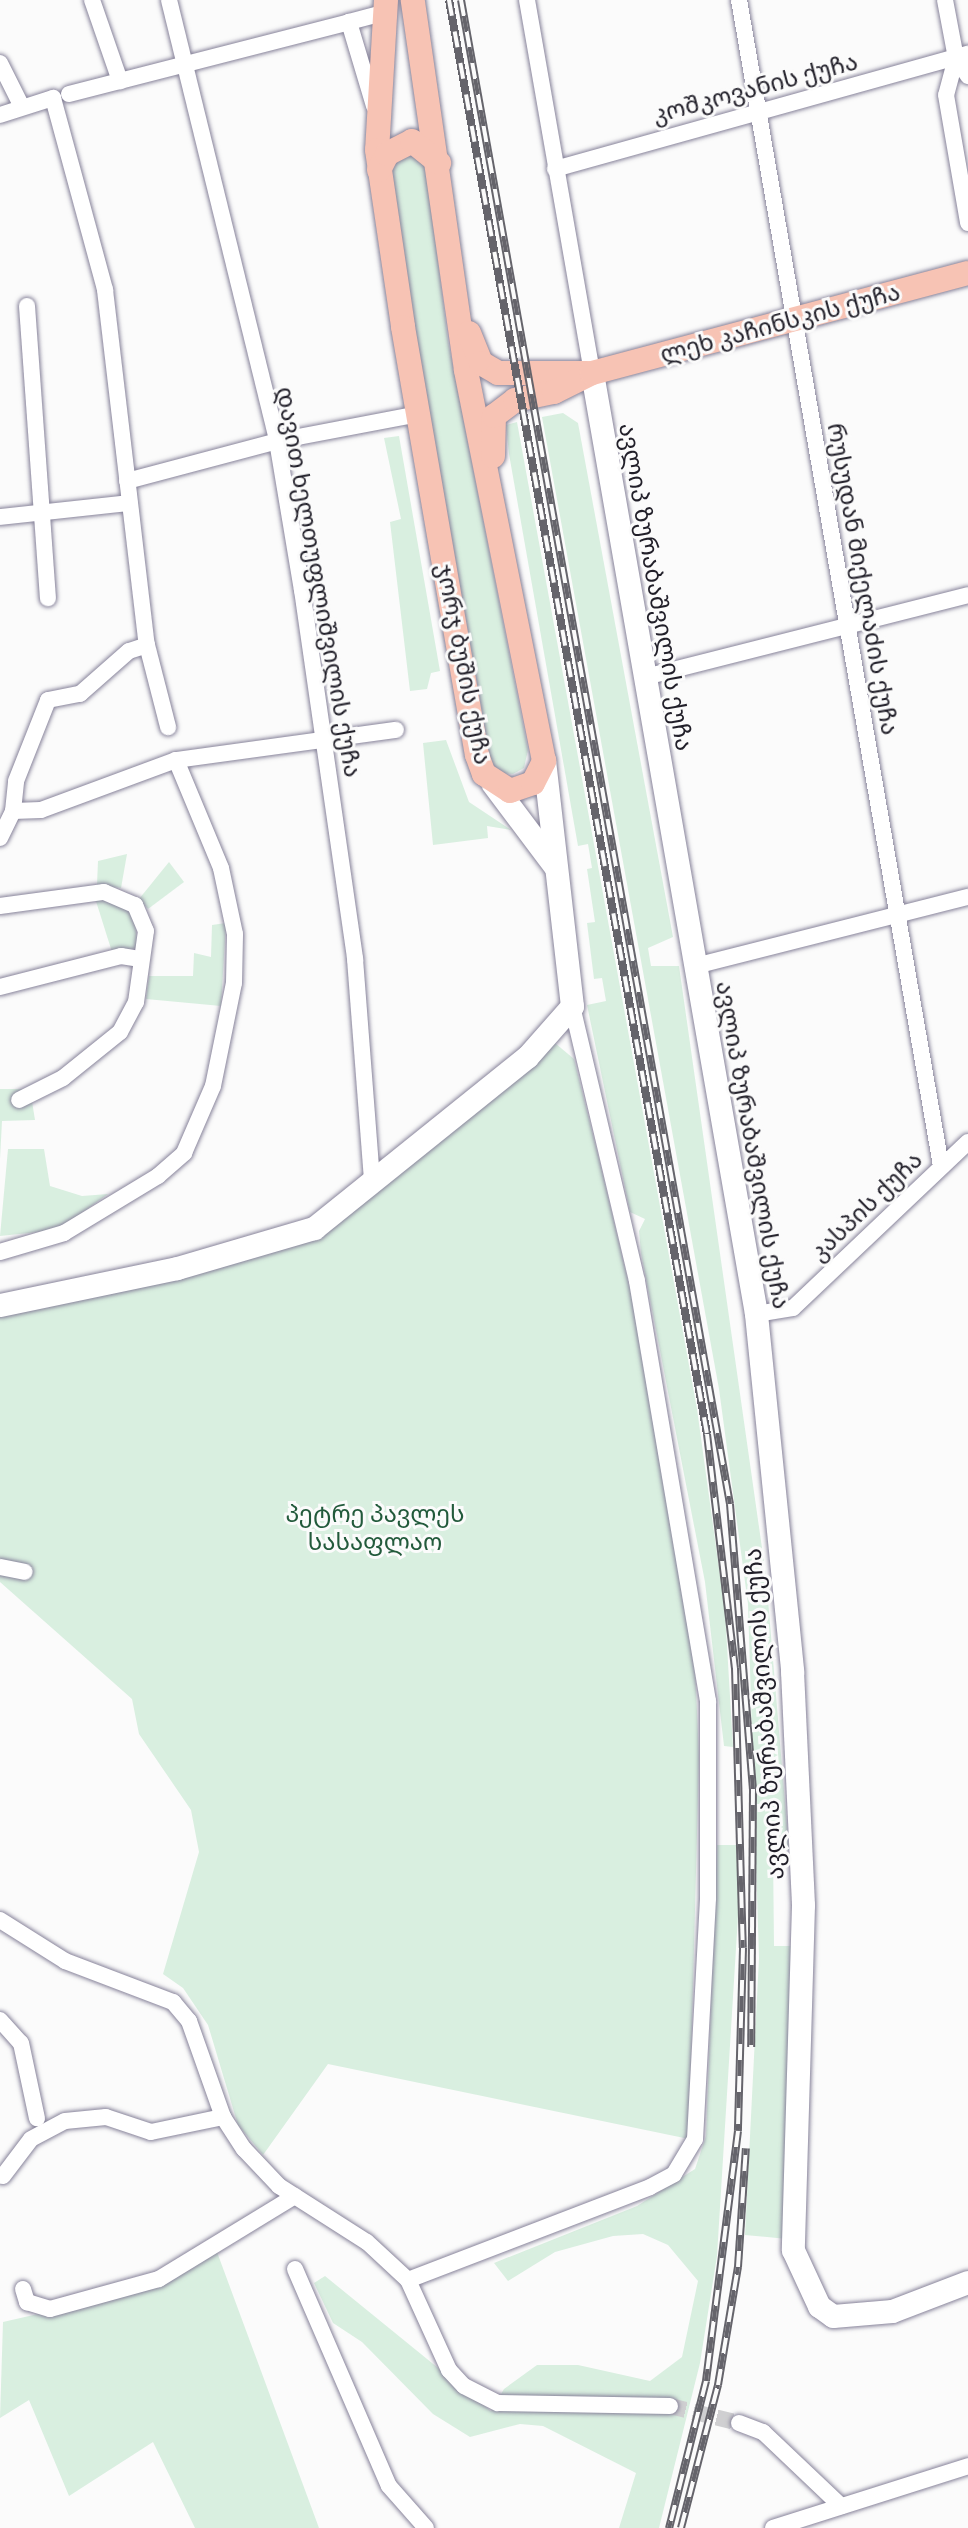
<!DOCTYPE html>
<html>
<head>
<meta charset="utf-8">
<style>
  body { margin:0 }
  #map { position:relative; width:968px; height:2528px; overflow:hidden; background:#fbfbfb; font-family:Ubuntu,"Noto Sans Georgian",sans-serif }
  div>[style] { position:absolute }
  [style*='--x'] { left:calc(var(--x)*1px); top:calc(var(--y)*1px); width:calc(var(--w)*1px); rotate:calc(var(--a)*1deg) }
  .green>* { inset:0; background:#d9efe0 }
  .street-tunnel>* { height:16px; margin-top:-8px; transform-origin:0; background:repeating-linear-gradient(90deg,#cfcfd1 0 16px,transparent 0 24px) }
  .roads { filter:drop-shadow(0 0 2px #87839a) drop-shadow(0 0 2px #87839a) }
  .street>* { height:16px; margin:-8px; padding:0 8px; transform-origin:8px; border-radius:8px; background:#fff }
  .secondary>* { height:23px; margin:-11.5px; padding:0 11.5px; transform-origin:11.5px; border-radius:11.5px; background:#fff }
  .primary>* { height:24px; margin:-12px; padding:0 12px; transform-origin:12px; border-radius:12px; background:#f7c3b4 }
  .rail>* { height:8px; margin-top:-4px; transform-origin:0; background:repeating-linear-gradient(90deg,#fbfbfb 0 16px,#65646b 0 32px); box-sizing:border-box; border-block:2px solid #65646b }
  span { translate:-50% -50%; white-space:nowrap; text-align:center; line-height:1.15; -webkit-text-stroke:6px #fbfbfb; paint-order:stroke }
  .street-label { font-size:24px; color:#211f29 }
  .park-label { font-size:24px; color:#225a3b }
</style>
</head>
<body>
<div id="map">
  <div class="green">
    <i style="clip-path:polygon(411px 152px,424px 162px,428px 182px,448px 341px,528px 750px,524px 768px,513px 774px,500px 773px,491px 762px,389px 180px,396px 157px)"></i>
    <i style="clip-path:polygon(563px 413px,578px 423px,673px 937px,648px 948px,651px 966px,679px 966px,766px 1576px,789px 1850px,773px 1851px,774px 1946px,792px 1946px,787px 2239px,745px 2235px,759px 1958px,748px 1604px,719px 1389px,542px 417px)"></i>
    <i style="clip-path:polygon(517px 422px,697px 1409px,725px 1612px,733px 1747px,724px 1746px,705px 1582px,641px 1253px,639px 1231px,645px 1219px,630px 1212px,587px 1005px,606px 1001px,602px 978px,594px 979px,587px 923px,595px 922px,587px 869px,592px 868px,588px 844px,578px 846px,509px 454px,506px 425px)"></i>
    <i style="clip-path:polygon(399px 436px,440px 671px,431px 673px,427px 689px,410px 691px,390px 522px,401px 519px,384px 438px)"></i>
    <i style="clip-path:polygon(446px 740px,469px 802px,511px 830px,487px 826px,488px 838px,433px 845px,423px 743px)"></i>
    <i style="clip-path:polygon(127px 854px,121px 888px,97px 885px,98px 861px)"></i>
    <i style="clip-path:polygon(169px 862px,184px 882px,148px 909px,139px 899px)"></i>
    <i style="clip-path:polygon(95px 898px,125px 903px,134px 917px,138px 948px,112px 952px)"></i>
    <i style="clip-path:polygon(226px 923px,221px 1006px,146px 999px,149px 976px,193px 976px,194px 953px,211px 957px,212px 925px)"></i>
    <i style="clip-path:polygon(544px 1043px,555px 1043px,574px 1059px,600px 1163px,647px 1361px,694px 1644px,699px 1757px,689px 2139px,328px 2064px,263px 2155px,238px 2125px,208px 2025px,183px 1988px,163px 1974px,199px 1852px,191px 1810px,139px 1734px,132px 1699px,0 1582px,0 1310px,305px 1240px)"></i>
    <i style="clip-path:polygon(0 1089px,30px 1089px,35px 1120px,2px 1121px,0 1159px)"></i>
    <i style="clip-path:polygon(8px 1149px,44px 1149px,50px 1186px,82px 1196px,108px 1194px,58px 1230px,0 1236px)"></i>
    <i style="clip-path:polygon(717px 1845px,738px 1845px,738px 1916px,717px 2256px,700px 2363px,659px 2528px,619px 2528px,636px 2473px,543px 2426px,520px 2424px,470px 2437px,433px 2414px,362px 2342px,333px 2323px,314px 2283px,325px 2276px,491px 2411px,504px 2389px,537px 2365px,578px 2365px,650px 2381px,682px 2357px,698px 2281px,668px 2245px,643px 2234px,613px 2236px,555px 2252px,508px 2281px,494px 2263px,637px 2206px,695px 2169px,706px 2136px)"></i>
    <i style="clip-path:polygon(217px 2252px,319px 2528px,195px 2528px,153px 2442px,69px 2496px,29px 2400px,0 2418px,3px 2322px,151px 2288px)"></i>
  </div>
  <div class="street-tunnel">
    <i style="--x:670;--y:2406;--w:71;--a:13.8"></i>
  </div>
  <div class="roads">
    <div class="street">
      <i style="--x:92;--y:0;--w:86;--a:70.9"></i>
      <i style="--x:169;--y:0;--w:454;--a:76.2"></i>
      <i style="--x:277;--y:441;--w:151;--a:80.5"></i>
      <i style="--x:302;--y:590;--w:373;--a:81.8"></i>
      <i style="--x:355;--y:959;--w:222;--a:85.6"></i>
      <i style="--x:527;--y:0;--w:379;--a:80.1"></i>
      <i style="--x:739;--y:0;--w:1183;--a:80.17"></i>
      <i style="--x:945;--y:0;--w:59;--a:79.3"></i>
      <i style="--x:956;--y:58;--w:22;--a:56"></i>
      <i style="--x:956;--y:58;--w:38;--a:105"></i>
      <i style="--x:946;--y:95;--w:130;--a:80.2"></i>
      <i style="--x:0;--y:63;--w:49;--a:63.4"></i>
      <i style="--x:69;--y:94;--w:289;--a:-14.4"></i>
      <i style="--x:374;--y:106;--w:88;--a:-106.6"></i>
      <i style="--x:349;--y:22;--w:39;--a:-15"></i>
      <i style="--x:0;--y:115;--w:56;--a:-17.8"></i>
      <i style="--x:53;--y:98;--w:199;--a:74.8"></i>
      <i style="--x:105;--y:290;--w:357;--a:83.3"></i>
      <i style="--x:147;--y:645;--w:85;--a:75.6"></i>
      <i style="--x:555;--y:169;--w:429;--a:-15.6"></i>
      <i style="--x:27;--y:306;--w:293;--a:85.9"></i>
      <i style="--x:127;--y:481;--w:155;--a:-14.9"></i>
      <i style="--x:277;--y:441;--w:145;--a:-10.8"></i>
      <i style="--x:0;--y:517;--w:130;--a:-6.2"></i>
      <i style="--x:645;--y:677;--w:333;--a:-14.2"></i>
      <i style="--x:13;--y:811;--w:30;--a:-84"></i>
      <i style="--x:16;--y:781;--w:87;--a:-68.4"></i>
      <i style="--x:48;--y:700;--w:33;--a:-11"></i>
      <i style="--x:80;--y:694;--w:65;--a:-41.3"></i>
      <i style="--x:129;--y:651;--w:19;--a:-18"></i>
      <i style="--x:0;--y:838;--w:30;--a:-64"></i>
      <i style="--x:13;--y:811;--w:28;--a:-2"></i>
      <i style="--x:41;--y:810;--w:144;--a:-20.3"></i>
      <i style="--x:176;--y:760;--w:222;--a:-7.8"></i>
      <i style="--x:0;--y:906;--w:105;--a:-7.7"></i>
      <i style="--x:104;--y:892;--w:34;--a:23"></i>
      <i style="--x:135;--y:905;--w:28;--a:67"></i>
      <i style="--x:146;--y:931;--w:72;--a:98"></i>
      <i style="--x:136;--y:1002;--w:34;--a:118"></i>
      <i style="--x:120;--y:1032;--w:73;--a:141.1"></i>
      <i style="--x:63;--y:1078;--w:49;--a:153.4"></i>
      <i style="--x:695;--y:966;--w:282;--a:-14.2"></i>
      <i style="--x:0;--y:987;--w:125;--a:-14.4"></i>
      <i style="--x:121;--y:956;--w:20;--a:9"></i>
      <i style="--x:0;--y:1252;--w:67;--a:-16.5"></i>
      <i style="--x:64;--y:1233;--w:110;--a:-31.2"></i>
      <i style="--x:158;--y:1176;--w:35;--a:-41"></i>
      <i style="--x:184;--y:1153;--w:73;--a:-66.6"></i>
      <i style="--x:213;--y:1086;--w:105;--a:-78.5"></i>
      <i style="--x:234;--y:983;--w:49;--a:-88.8"></i>
      <i style="--x:235;--y:934;--w:67;--a:-102"></i>
      <i style="--x:221;--y:868;--w:117;--a:-112.6"></i>
      <i style="--x:756;--y:1314;--w:37;--a:-9"></i>
      <i style="--x:793;--y:1308;--w:241;--a:-43.5"></i>
      <i style="--x:0;--y:1567;--w:25;--a:11"></i>
      <i style="--x:0;--y:1920;--w:77;--a:32.2"></i>
      <i style="--x:65;--y:1961;--w:116;--a:20.8"></i>
      <i style="--x:173;--y:2002;--w:25;--a:50"></i>
      <i style="--x:189;--y:2021;--w:102;--a:70.5"></i>
      <i style="--x:223;--y:2117;--w:38;--a:57"></i>
      <i style="--x:244;--y:2149;--w:51;--a:46.6"></i>
      <i style="--x:279;--y:2186;--w:104;--a:32.5"></i>
      <i style="--x:367;--y:2242;--w:56;--a:42.8"></i>
      <i style="--x:408;--y:2280;--w:99;--a:65.5"></i>
      <i style="--x:449;--y:2370;--w:22;--a:47"></i>
      <i style="--x:464;--y:2386;--w:38;--a:27"></i>
      <i style="--x:498;--y:2403;--w:172;--a:1"></i>
      <i style="--x:0;--y:2020;--w:31;--a:48"></i>
      <i style="--x:21;--y:2043;--w:77;--a:78"></i>
      <i style="--x:3;--y:2176;--w:46;--a:-52.9"></i>
      <i style="--x:31;--y:2139;--w:38;--a:-28"></i>
      <i style="--x:65;--y:2121;--w:41;--a:-5.6"></i>
      <i style="--x:106;--y:2117;--w:47;--a:18.4"></i>
      <i style="--x:151;--y:2132;--w:74;--a:-11.8"></i>
      <i style="--x:295;--y:2269;--w:236;--a:66.6"></i>
      <i style="--x:389;--y:2486;--w:56;--a:48.6"></i>
      <i style="--x:408;--y:2280;--w:259;--a:-21"></i>
      <i style="--x:650;--y:2187;--w:27;--a:-28"></i>
      <i style="--x:674;--y:2174;--w:41;--a:-59"></i>
      <i style="--x:695;--y:2139;--w:241;--a:-86.9"></i>
      <i style="--x:708;--y:1898;--w:197;--a:-90"></i>
      <i style="--x:708;--y:1701;--w:426;--a:-99.6"></i>
      <i style="--x:637;--y:1281;--w:283;--a:-103.3"></i>
      <i style="--x:23;--y:2289;--w:14;--a:73"></i>
      <i style="--x:27;--y:2302;--w:24;--a:17"></i>
      <i style="--x:50;--y:2309;--w:113;--a:-15.4"></i>
      <i style="--x:159;--y:2279;--w:159;--a:-31.4"></i>
      <i style="--x:739;--y:2423;--w:26;--a:21"></i>
      <i style="--x:763;--y:2432;--w:108;--a:43.5"></i>
      <i style="--x:773;--y:2528;--w:205;--a:-17.6"></i>
    </div>
    <div class="secondary">
      <i style="--x:592;--y:373;--w:955;--a:80.11"></i>
      <i style="--x:756;--y:1314;--w:359;--a:84.2"></i>
      <i style="--x:792;--y:1671;--w:234;--a:87.3"></i>
      <i style="--x:803;--y:1905;--w:345;--a:91.7"></i>
      <i style="--x:793;--y:2250;--w:62;--a:65.1"></i>
      <i style="--x:819;--y:2306;--w:17;--a:36"></i>
      <i style="--x:833;--y:2316;--w:59;--a:-4.8"></i>
      <i style="--x:892;--y:2311;--w:81;--a:-20.9"></i>
      <i style="--x:493;--y:784;--w:100;--a:53.1"></i>
      <i style="--x:0;--y:1305;--w:181;--a:-11.8"></i>
      <i style="--x:177;--y:1268;--w:143;--a:-16.3"></i>
      <i style="--x:314;--y:1228;--w:273;--a:-38.8"></i>
      <i style="--x:527;--y:1057;--w:68;--a:-48.6"></i>
      <i style="--x:572;--y:1006;--w:247;--a:-96.5"></i>
    </div>
    <div class="primary">
      <i style="--x:386;--y:0;--w:150;--a:93.4"></i>
      <i style="--x:377;--y:150;--w:179;--a:81.6"></i>
      <i style="--x:403;--y:327;--w:434;--a:80.2"></i>
      <i style="--x:477;--y:755;--w:20;--a:70"></i>
      <i style="--x:484;--y:774;--w:31;--a:33"></i>
      <i style="--x:510;--y:791;--w:24;--a:-19"></i>
      <i style="--x:533;--y:783;--w:25;--a:-63"></i>
      <i style="--x:544;--y:761;--w:399;--a:-101.3"></i>
      <i style="--x:466;--y:370;--w:374;--a:-98.2"></i>
      <i style="--x:379;--y:170;--w:18;--a:-63"></i>
      <i style="--x:387;--y:154;--w:28;--a:-27"></i>
      <i style="--x:412;--y:141;--w:35;--a:39"></i>
      <i style="--x:469;--y:333;--w:32;--a:68"></i>
      <i style="--x:481;--y:363;--w:20;--a:30"></i>
      <i style="--x:498;--y:373;--w:89;--a:0"></i>
      <i style="--x:493;--y:456;--w:40;--a:-88.6"></i>
      <i style="--x:494;--y:416;--w:26;--a:-37"></i>
      <i style="--x:515;--y:400;--w:40;--a:-12"></i>
      <i style="--x:554;--y:392;--w:42;--a:-26.6"></i>
      <i style="--x:592;--y:373;--w:389;--a:-14.9"></i>
    </div>
  </div>
  <div class="rail">
    <i style="--x:449;--y:0;--w:1457;--a:79.8"></i>
    <i style="--x:707;--y:1434;--w:236;--a:83.2"></i>
    <i style="--x:735;--y:1668;--w:280;--a:88.4"></i>
    <i style="--x:743;--y:1948;--w:183;--a:91.6"></i>
    <i style="--x:738;--y:2131;--w:252;--a:97.3"></i>
    <i style="--x:706;--y:2381;--w:152;--a:104.1"></i>
    <i style="--x:461;--y:0;--w:1528;--a:79.86"></i>
    <i style="--x:730;--y:1504;--w:286;--a:85.4"></i>
    <i style="--x:753;--y:1789;--w:258;--a:90.4"></i>
    <i style="--x:681;--y:2528;--w:148;--a:-75.5"></i>
    <i style="--x:718;--y:2385;--w:120;--a:-80.4"></i>
    <i style="--x:738;--y:2267;--w:119;--a:-86.2"></i>
  </div>
  <div class="street-label">
    <span style="left:755px;top:88px;rotate:-15deg">კოშკოვანის ქუჩა</span>
    <span style="left:780px;top:323px;rotate:-15deg">ლეხ კაჩინსკის ქუჩა</span>
    <span style="left:863px;top:579px;rotate:80deg">რუსუდან მიქელაძის ქუჩა</span>
    <span style="left:319px;top:582px;rotate:80deg">დავით ხელთუფლიშვილის ქუჩა</span>
    <span style="left:656px;top:587px;rotate:80deg">ავლიპ ზურაბაშვილის ქუჩა</span>
    <span style="left:464px;top:664px;rotate:79deg">ჯორჯ ბუშის ქუჩა</span>
    <span style="left:753px;top:1145px;rotate:80deg">ავლიპ ზურაბაშვილის ქუჩა</span>
    <span style="left:866px;top:1206px;rotate:-44deg">კასპის ქუჩა</span>
    <span style="left:764px;top:1714px;rotate:-94deg">ავლიპ ზურაბაშვილის ქუჩა</span>
  </div>
  <div class="park-label">
    <span style="left:375px;top:1528px">პეტრე პავლეს<br>სასაფლაო</span>
  </div>
</div>
</body>
</html>
